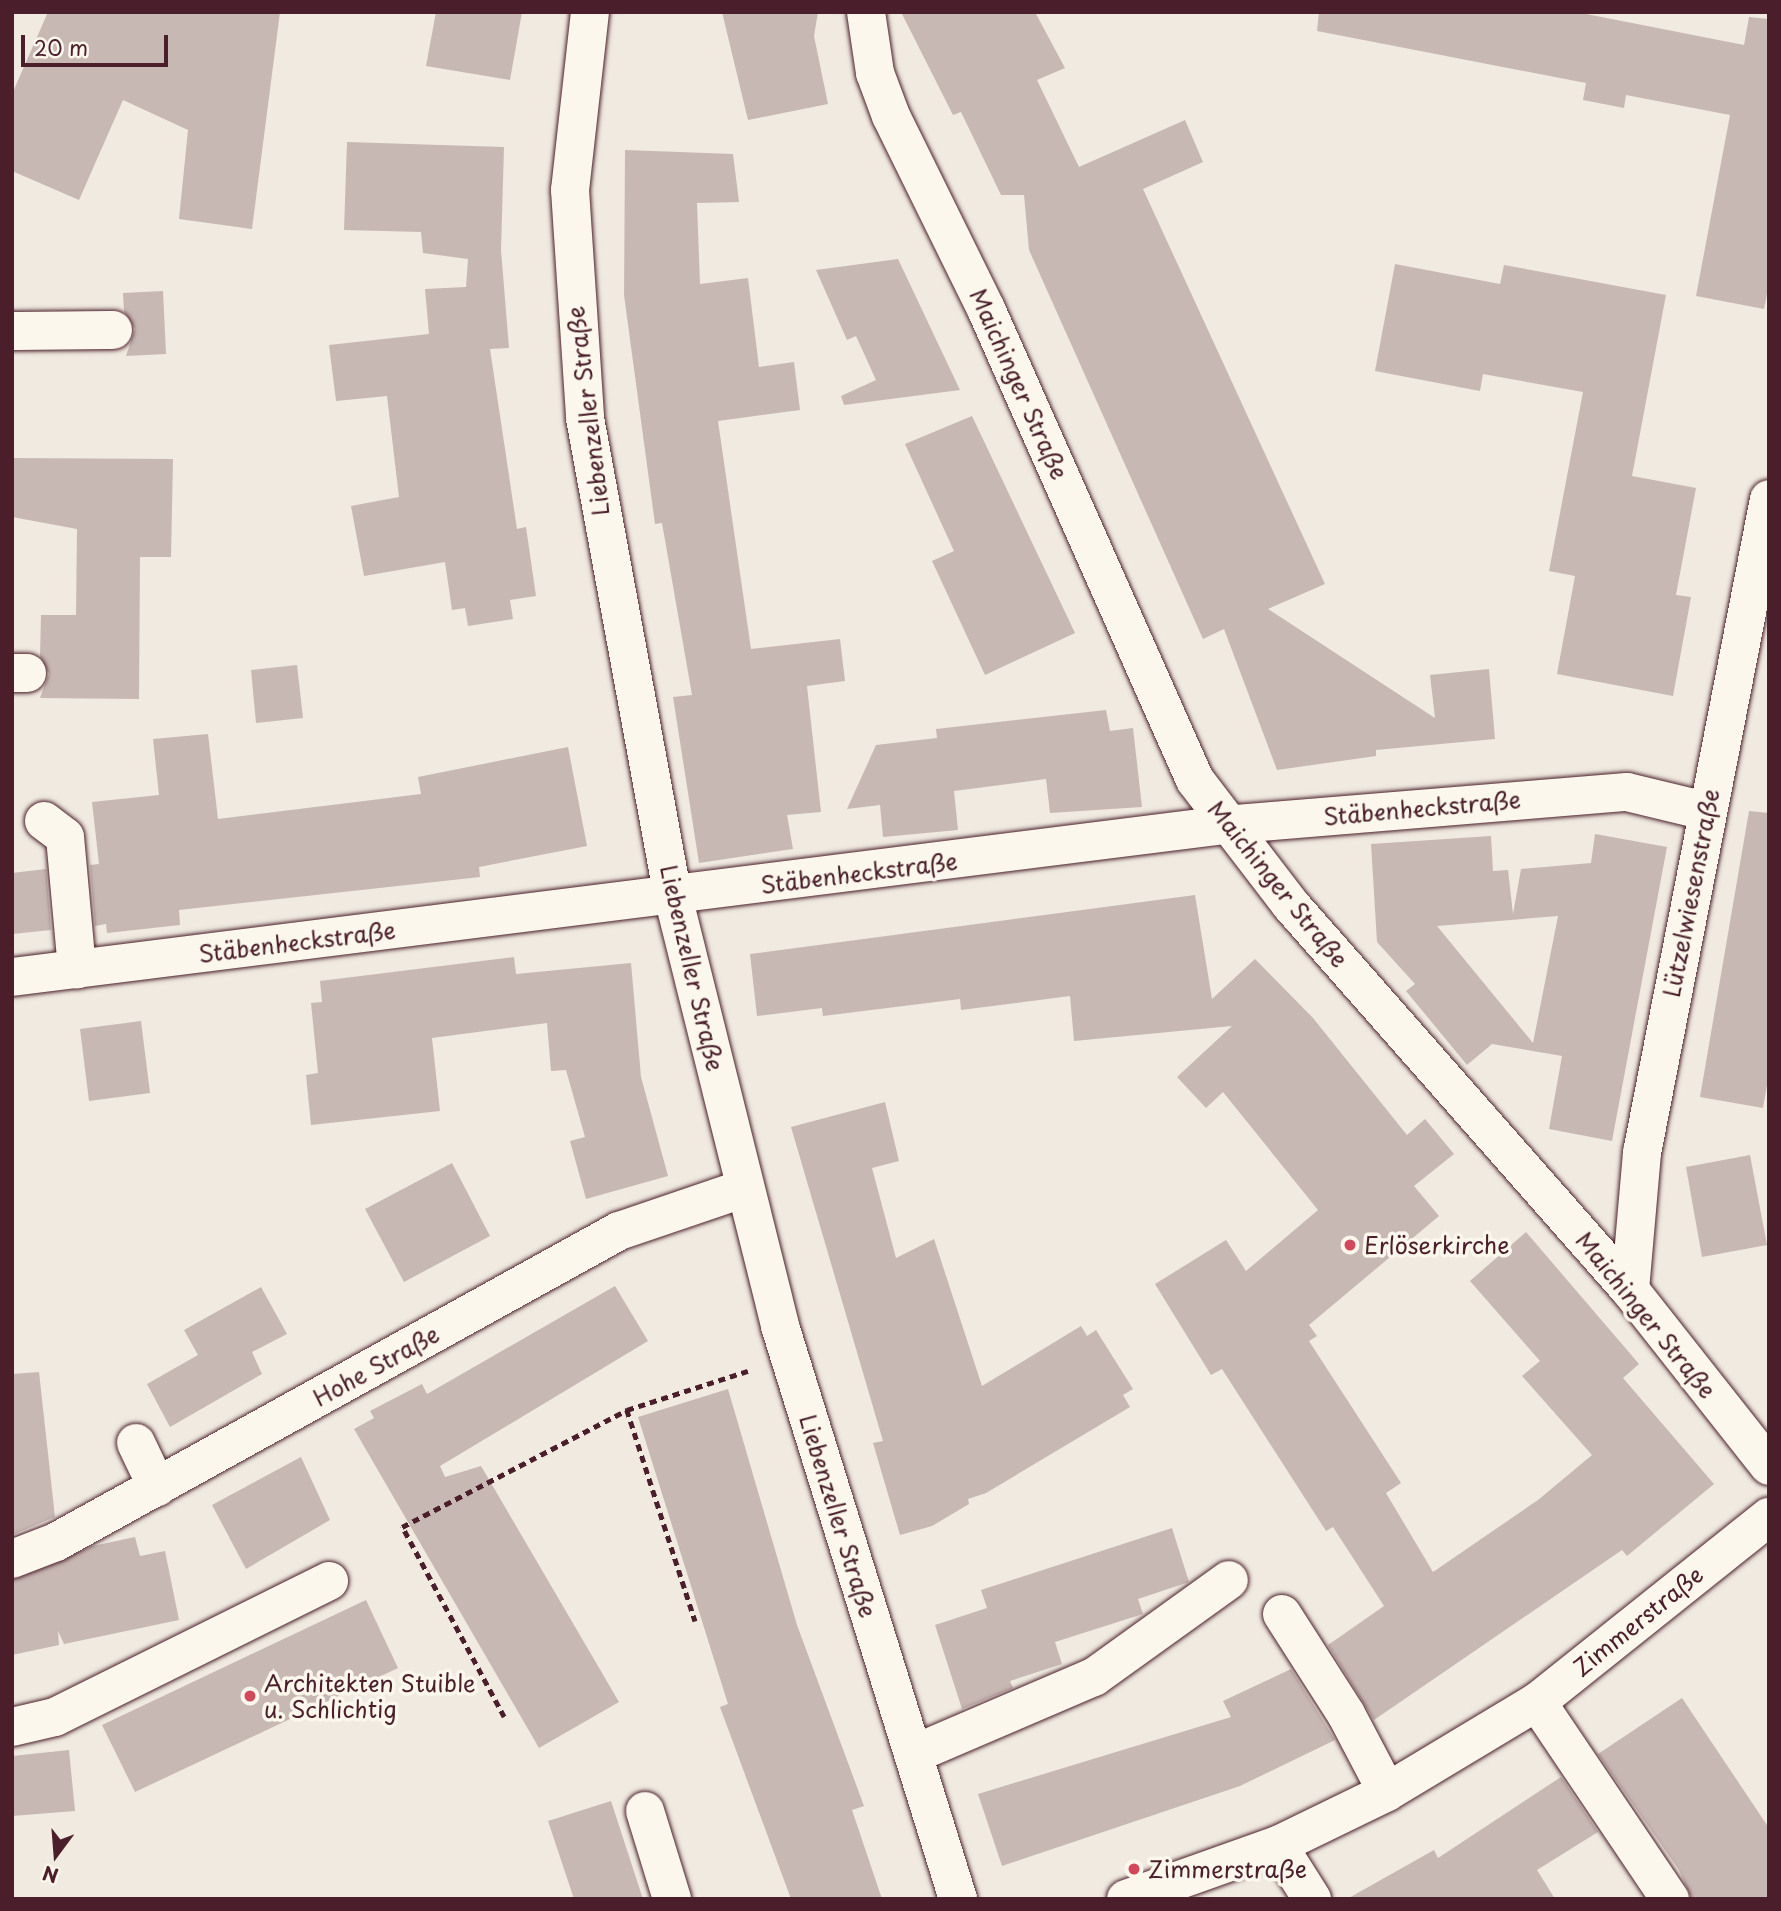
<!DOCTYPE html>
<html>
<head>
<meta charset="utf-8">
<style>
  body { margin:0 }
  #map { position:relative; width:1781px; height:1911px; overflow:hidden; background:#f0eae0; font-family:"Playpen Sans",sans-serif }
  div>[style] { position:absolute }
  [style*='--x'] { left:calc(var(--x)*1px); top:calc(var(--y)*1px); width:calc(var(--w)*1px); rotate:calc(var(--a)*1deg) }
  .building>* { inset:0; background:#c8b8b3 }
  .path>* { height:4.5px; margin-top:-2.25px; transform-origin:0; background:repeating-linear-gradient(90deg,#4a1f2b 0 7px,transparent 0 12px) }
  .roads { filter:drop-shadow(0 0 2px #4a1f2b) drop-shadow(0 0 2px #4a1f2b) }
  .minor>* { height:38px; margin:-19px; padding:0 19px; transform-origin:19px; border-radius:19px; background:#fbf7ec }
  .major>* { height:38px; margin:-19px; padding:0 19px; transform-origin:19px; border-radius:19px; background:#fbf7ec }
  .dots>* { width:19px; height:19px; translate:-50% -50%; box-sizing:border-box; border:4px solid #fbf7ec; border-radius:50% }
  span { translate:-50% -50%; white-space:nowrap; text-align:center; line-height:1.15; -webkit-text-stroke:7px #fbf7ec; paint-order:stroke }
  .street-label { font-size:23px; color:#4a1f2b }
  .poi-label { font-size:23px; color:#4a1f2b }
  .left { translate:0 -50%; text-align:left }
  .frame { position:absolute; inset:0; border:14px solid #4a1f2b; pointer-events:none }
  .north { position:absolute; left:21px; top:1820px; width:70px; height:70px; -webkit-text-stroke:5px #fbf7ec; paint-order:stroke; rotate:196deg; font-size:19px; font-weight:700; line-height:28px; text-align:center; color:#4a1f2b }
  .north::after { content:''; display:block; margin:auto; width:24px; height:32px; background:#4a1f2b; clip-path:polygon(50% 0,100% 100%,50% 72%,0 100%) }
  .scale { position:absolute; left:21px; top:35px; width:147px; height:32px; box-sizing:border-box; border:4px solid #4a1f2b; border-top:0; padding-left:9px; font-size:21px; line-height:24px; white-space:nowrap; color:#4a1f2b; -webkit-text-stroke:5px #fbf7ec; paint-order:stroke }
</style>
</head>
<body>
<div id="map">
  <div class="building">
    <i style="clip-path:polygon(48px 12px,280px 12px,252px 229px,179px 219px,188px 130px,123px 100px,79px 200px,12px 171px,12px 94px)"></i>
    <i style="clip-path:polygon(436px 12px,522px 12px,510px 80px,426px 66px)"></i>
    <i style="clip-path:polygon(722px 12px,818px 12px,814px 36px,828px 104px,748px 120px)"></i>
    <i style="clip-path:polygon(901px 12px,1035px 12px,1065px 68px,1037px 80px,1079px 167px,1185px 120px,1203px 162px,1143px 189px,1325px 584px,1268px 609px,1435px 718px,1430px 675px,1489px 669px,1495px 739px,1376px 750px,1376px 756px,1277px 770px,1224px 629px,1203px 639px,1029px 250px,1024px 195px,1001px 195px,961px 112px,953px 115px)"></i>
    <i style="clip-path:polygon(1319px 12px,1576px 12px,1744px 45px,1749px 17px,1769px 19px,1769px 284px,1764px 309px,1696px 296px,1730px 115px,1626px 95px,1624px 108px,1583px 100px,1586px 83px,1317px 31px)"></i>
    <i style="clip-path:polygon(347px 142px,504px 147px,501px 250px,509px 348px,490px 349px,517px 529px,526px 527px,536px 596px,510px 600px,513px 619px,468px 626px,465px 608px,452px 610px,445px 562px,364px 576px,351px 506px,399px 497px,387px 396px,336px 401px,329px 345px,429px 334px,425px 289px,466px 287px,468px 259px,423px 253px,421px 232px,344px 230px)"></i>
    <i style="clip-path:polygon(625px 150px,733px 154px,739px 202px,697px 203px,700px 284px,748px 278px,759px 367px,794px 362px,800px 410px,718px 421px,751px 649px,840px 639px,845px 681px,807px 686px,821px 812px,787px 815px,793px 849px,699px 863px,673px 697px,692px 695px,662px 523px,655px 524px,624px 295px)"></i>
    <i style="clip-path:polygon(898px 259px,960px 390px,844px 405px,841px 396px,876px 380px,856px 336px,847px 340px,816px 270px)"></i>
    <i style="clip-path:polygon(1395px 264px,1500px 284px,1504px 265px,1666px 295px,1632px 476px,1696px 488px,1676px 595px,1691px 597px,1673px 696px,1557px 674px,1575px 576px,1549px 571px,1583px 392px,1483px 374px,1480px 391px,1375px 371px)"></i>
    <i style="clip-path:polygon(163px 291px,166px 354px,126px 356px,135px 329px,124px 311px,123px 293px)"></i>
    <i style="clip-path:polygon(972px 416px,1075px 633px,985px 675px,932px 561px,954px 551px,905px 444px)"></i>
    <i style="clip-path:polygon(12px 458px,173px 459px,171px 557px,140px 557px,139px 699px,40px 698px,49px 674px,40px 656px,41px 615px,76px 615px,77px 529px,12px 517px)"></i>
    <i style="clip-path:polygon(297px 665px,303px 718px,256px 723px,251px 670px)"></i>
    <i style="clip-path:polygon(1106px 710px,1110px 731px,1133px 728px,1142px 807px,1050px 813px,1046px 779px,954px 791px,958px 830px,883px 837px,880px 805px,847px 809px,876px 745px,937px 738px,936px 729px)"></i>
    <i style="clip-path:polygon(208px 734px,218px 819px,421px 794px,418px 777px,568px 747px,587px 846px,479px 867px,480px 877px,179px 910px,180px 925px,107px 933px,106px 924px,95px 926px,90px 865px,99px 864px,92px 802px,159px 795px,153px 739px)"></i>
    <i style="clip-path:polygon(1749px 811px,1769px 813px,1769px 1073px,1763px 1108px,1700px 1097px)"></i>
    <i style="clip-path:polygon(evenodd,1595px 834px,1667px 847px,1612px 1141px,1549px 1129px,1562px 1056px,1492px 1044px,1467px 1065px,1406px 991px,1415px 984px,1377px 942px,1371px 844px,1491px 836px,1493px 871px,1508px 870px,1513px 914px,1521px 869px,1591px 863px,1595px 834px,1558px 916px,1533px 1043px,1437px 926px,1558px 916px)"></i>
    <i style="clip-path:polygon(46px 869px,51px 930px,12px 934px,12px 873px)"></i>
    <i style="clip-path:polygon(1195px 895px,1212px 999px,1255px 959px,1313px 1018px,1407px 1135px,1425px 1119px,1454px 1154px,1414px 1186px,1439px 1216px,1309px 1325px,1317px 1336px,1309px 1341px,1401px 1483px,1386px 1493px,1433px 1572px,1538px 1500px,1592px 1455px,1522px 1376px,1540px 1361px,1470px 1281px,1526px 1232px,1639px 1364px,1623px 1378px,1714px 1484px,1627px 1556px,1622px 1550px,1374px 1720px,1328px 1645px,1384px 1606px,1333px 1527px,1326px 1531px,1222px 1369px,1211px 1375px,1155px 1284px,1226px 1240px,1246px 1271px,1318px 1210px,1223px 1092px,1206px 1108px,1177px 1077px,1232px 1026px,1074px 1041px,1070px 996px,961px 1010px,960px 999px,823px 1016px,822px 1008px,757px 1016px,750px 954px)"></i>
    <i style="clip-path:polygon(514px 957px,516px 974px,631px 963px,641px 1077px,668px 1176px,586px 1199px,570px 1141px,585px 1137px,566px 1070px,551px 1071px,547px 1023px,432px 1038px,440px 1111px,311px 1125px,306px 1075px,318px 1073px,311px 1003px,322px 1002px,320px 981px)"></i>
    <i style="clip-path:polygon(141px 1021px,150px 1093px,89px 1101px,80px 1029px)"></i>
    <i style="clip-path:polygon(885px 1102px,899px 1161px,872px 1168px,896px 1258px,934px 1239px,982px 1386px,1081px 1326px,1087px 1336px,1096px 1330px,1133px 1389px,1123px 1395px,1130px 1407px,986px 1493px,968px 1499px,969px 1504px,932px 1526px,900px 1535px,873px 1443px,883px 1441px,791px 1127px)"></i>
    <i style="clip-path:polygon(1750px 1155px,1767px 1245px,1702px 1257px,1686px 1167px)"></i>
    <i style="clip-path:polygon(452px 1163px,490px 1236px,404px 1282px,365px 1209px)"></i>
    <i style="clip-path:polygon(615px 1286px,648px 1341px,440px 1466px,445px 1477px,481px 1466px,619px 1702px,539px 1748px,354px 1429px,374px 1418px,370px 1411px,422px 1384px,427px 1394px)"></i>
    <i style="clip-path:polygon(261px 1287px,287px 1334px,252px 1352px,262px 1374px,170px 1427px,147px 1384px,198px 1355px,184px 1330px)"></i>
    <i style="clip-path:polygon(39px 1372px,55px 1517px,12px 1535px,12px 1374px)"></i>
    <i style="clip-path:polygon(728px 1389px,797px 1625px,864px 1806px,852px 1810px,882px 1899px,791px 1899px,720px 1707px,728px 1704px,638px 1417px)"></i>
    <i style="clip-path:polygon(301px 1457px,330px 1520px,246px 1569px,212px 1505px)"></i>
    <i style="clip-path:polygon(1172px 1528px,1189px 1582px,1138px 1599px,1143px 1614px,1055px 1642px,1062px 1664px,1010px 1681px,1013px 1688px,962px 1709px,935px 1625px,987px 1608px,981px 1590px)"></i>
    <i style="clip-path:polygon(135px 1537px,140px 1556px,165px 1551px,179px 1620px,64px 1644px,58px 1631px,59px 1645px,12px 1655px,12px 1580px,93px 1546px)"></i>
    <i style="clip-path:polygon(366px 1600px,398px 1668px,135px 1792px,102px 1725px)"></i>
    <i style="clip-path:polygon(1291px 1669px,1335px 1740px,1240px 1786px,1002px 1866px,978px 1794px,1231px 1717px,1223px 1701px)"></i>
    <i style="clip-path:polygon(1682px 1698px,1769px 1828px,1769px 1899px,1692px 1899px,1679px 1870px,1598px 1754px)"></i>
    <i style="clip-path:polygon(69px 1750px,75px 1811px,12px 1816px,12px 1756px)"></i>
    <i style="clip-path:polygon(1561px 1777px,1598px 1832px,1537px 1870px,1555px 1899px,1347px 1899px,1434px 1850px,1438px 1858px)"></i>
    <i style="clip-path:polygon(611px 1801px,643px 1899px,574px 1899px,548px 1821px)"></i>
  </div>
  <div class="path">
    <i style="--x:627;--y:1410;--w:222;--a:72.1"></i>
    <i style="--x:504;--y:1717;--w:216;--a:-118.2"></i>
    <i style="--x:402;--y:1527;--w:254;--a:-27.5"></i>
    <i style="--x:627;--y:1410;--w:127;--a:-17.9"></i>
  </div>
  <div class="roads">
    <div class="minor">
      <i style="--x:590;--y:12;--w:179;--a:96.4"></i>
      <i style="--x:570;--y:190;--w:228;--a:86.2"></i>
      <i style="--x:585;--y:418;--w:486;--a:79.6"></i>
      <i style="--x:673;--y:896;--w:443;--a:76"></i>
      <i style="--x:780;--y:1326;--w:600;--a:72.74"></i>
      <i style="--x:866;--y:12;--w:62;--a:81.6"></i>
      <i style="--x:875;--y:73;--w:46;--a:69.6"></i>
      <i style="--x:891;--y:116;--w:215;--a:63.8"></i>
      <i style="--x:986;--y:309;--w:515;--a:66.07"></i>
      <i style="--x:1195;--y:780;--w:156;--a:52.5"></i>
      <i style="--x:1290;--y:904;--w:514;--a:48.63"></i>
      <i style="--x:1630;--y:1290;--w:224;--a:51.7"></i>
      <i style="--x:12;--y:331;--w:101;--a:-0.6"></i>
      <i style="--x:12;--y:673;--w:15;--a:0"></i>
      <i style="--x:44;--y:821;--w:26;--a:37"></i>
      <i style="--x:65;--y:837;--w:133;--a:84.8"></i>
      <i style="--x:12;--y:977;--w:1221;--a:-7.15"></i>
      <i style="--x:1224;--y:825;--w:404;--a:-4.7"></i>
      <i style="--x:1627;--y:792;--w:81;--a:13.5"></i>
      <i style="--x:1630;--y:1290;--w:138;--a:-85"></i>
      <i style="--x:1642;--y:1153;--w:666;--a:-79.01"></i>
      <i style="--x:136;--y:1443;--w:49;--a:64.5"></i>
      <i style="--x:12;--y:1559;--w:47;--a:-21.1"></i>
      <i style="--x:56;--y:1542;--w:643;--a:-28.92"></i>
      <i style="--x:619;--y:1231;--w:133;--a:-18.8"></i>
      <i style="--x:1282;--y:1614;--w:119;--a:57.4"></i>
      <i style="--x:1346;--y:1714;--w:88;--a:62.3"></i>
      <i style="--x:1537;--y:1702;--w:238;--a:56"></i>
      <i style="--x:12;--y:1727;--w:44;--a:-13.1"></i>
      <i style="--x:55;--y:1717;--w:306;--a:-26.4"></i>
      <i style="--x:914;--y:1754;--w:196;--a:-23.2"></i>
      <i style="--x:1094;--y:1677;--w:166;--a:-35.7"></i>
      <i style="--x:645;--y:1811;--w:92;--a:72.9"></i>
      <i style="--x:1278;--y:1845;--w:64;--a:57.8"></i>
    </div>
    <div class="major">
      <i style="--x:1126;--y:1899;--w:161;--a:-19.6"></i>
      <i style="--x:1278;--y:1845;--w:121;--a:-25.9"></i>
      <i style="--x:1387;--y:1792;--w:175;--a:-31"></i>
      <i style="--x:1537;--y:1702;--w:297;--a:-38.6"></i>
    </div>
  </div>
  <div class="dots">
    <i style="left:1350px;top:1245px;background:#d1495b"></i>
    <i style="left:250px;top:1696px;background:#d1495b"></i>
    <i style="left:1134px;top:1869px;background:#d1495b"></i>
  </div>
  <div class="street-label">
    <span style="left:1019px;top:384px;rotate:66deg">Maichinger Straße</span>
    <span style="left:588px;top:411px;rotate:-97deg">Liebenzeller Straße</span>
    <span style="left:1422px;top:808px;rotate:-5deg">Stäbenheckstraße</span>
    <span style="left:859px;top:873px;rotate:-7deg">Stäbenheckstraße</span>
    <span style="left:1278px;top:884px;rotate:51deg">Maichinger Straße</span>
    <span style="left:1691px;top:893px;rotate:-79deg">Lützelwiesenstraße</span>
    <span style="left:297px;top:942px;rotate:-7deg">Stäbenheckstraße</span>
    <span style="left:692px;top:968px;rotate:77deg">Liebenzeller Straße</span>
    <span style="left:1646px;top:1315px;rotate:51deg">Maichinger Straße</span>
    <span style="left:376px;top:1366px;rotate:-29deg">Hohe Straße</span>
    <span style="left:838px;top:1516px;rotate:73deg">Liebenzeller Straße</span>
    <span style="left:1638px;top:1621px;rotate:-39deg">Zimmerstraße</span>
  </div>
  <div class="poi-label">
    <span class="left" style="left:1364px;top:1245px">Erlöserkirche</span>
    <span class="left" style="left:264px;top:1696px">Architekten Stuible<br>u. Schlichtig</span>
    <span class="left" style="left:1148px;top:1869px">Zimmerstraße</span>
  </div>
  <div class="frame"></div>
  <div class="north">N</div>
  <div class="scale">20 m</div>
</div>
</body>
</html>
